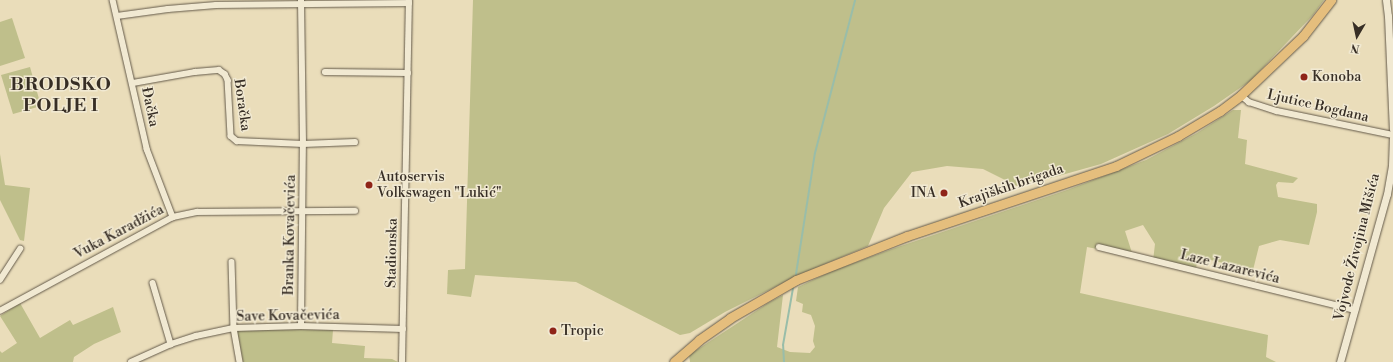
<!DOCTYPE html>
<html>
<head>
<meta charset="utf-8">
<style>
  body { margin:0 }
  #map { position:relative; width:1393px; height:362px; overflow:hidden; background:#eaddba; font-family:"Libre Bodoni",serif }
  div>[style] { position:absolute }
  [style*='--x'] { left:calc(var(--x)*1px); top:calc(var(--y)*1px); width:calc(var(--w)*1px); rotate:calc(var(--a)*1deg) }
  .green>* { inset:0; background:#bfbf8b }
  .stream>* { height:2px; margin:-1px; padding:0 1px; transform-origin:1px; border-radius:1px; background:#99bda9 }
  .roads { filter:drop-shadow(0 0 1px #645a4a) drop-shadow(0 0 1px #645a4a) }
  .minor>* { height:5.5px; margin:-2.75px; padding:0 2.75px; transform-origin:2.75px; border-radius:2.75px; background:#f1e9d2 }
  .tertiary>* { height:7px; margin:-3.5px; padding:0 3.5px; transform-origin:3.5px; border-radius:3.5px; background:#f1e9d2 }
  .primary>* { height:9px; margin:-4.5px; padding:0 4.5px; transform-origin:4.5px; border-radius:4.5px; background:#e5be7d }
  .dots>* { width:11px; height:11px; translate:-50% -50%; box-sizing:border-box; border:2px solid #f1e9d2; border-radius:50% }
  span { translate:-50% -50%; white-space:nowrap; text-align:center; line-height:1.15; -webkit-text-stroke:3px #f1e9d2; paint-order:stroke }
  .poi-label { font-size:14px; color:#372e25 }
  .left { translate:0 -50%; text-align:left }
  .right { translate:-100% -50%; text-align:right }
  .street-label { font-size:14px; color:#372e25 }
  .district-label { font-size:18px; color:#372e25; font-weight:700; letter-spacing:1px }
  .north { position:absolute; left:1337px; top:16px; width:40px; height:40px; -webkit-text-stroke:3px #f1e9d2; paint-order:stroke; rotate:189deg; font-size:11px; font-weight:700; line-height:16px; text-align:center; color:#372e25 }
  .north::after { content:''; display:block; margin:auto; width:14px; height:18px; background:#372e25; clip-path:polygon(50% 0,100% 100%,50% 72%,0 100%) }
</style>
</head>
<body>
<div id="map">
  <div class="green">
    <i style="clip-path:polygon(473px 0,1324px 0,1313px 15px,1250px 81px,1214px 106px,1168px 134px,1101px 164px,1019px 187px,983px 169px,947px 166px,912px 172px,884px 208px,868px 246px,799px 275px,725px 312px,690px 333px,680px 335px,576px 282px,475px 275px,471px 297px,447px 294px,448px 270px,465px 269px)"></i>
    <i style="clip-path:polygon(12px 18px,25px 58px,0 66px,0 22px)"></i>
    <i style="clip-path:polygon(30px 67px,41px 106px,13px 114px,1px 75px)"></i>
    <i style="clip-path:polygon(1233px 110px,1241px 110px,1238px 138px,1247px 140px,1245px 164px,1298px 178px,1293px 183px,1278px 182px,1276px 185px,1278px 197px,1317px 204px,1317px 212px,1309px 245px,1280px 240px,1259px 246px,1253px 270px,1198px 257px,1196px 268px,1153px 261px,1155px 244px,1143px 225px,1125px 231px,1133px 256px,1087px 247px,1080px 293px,1268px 335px,1266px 357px,1276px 362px,690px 362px,689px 355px,768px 303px,783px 295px,777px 347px,790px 352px,810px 353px,815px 347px,813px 341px,815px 326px,811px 315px,802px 312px,803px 304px,796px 301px,798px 287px,832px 271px,892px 249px,1067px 190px,1146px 160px,1197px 133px)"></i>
    <i style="clip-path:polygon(0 154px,5px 185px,30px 188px,24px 241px,20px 240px,0 200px)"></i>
    <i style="clip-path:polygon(20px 303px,40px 338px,70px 320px,73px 325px,113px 307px,121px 332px,94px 344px,74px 357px,73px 362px,0 362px,0 351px,2px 353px,17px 343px,0 316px)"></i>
    <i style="clip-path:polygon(266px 329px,333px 330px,332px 343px,365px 346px,364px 358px,392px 359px,398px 362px,243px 362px,237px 331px)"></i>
  </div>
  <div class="stream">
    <i style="--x:796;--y:274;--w:122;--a:-81.1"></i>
    <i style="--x:815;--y:153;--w:158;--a:-75.3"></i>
    <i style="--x:784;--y:362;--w:17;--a:-93"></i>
    <i style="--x:783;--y:345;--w:58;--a:-80"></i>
  </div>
  <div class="roads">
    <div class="minor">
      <i style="--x:113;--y:0;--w:153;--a:77.1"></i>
      <i style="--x:147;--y:149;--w:73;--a:69.1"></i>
      <i style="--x:117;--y:16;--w:51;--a:-7.8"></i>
      <i style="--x:168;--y:9;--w:48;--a:-4.8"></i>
      <i style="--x:216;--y:5;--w:193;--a:-0.6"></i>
      <i style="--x:325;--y:72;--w:83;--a:0.7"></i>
      <i style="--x:133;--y:83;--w:63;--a:-10.1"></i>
      <i style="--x:195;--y:72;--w:24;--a:-5"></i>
      <i style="--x:219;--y:70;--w:7;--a:34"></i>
      <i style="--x:225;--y:74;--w:7;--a:63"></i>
      <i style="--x:228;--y:80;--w:56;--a:86.9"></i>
      <i style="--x:231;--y:136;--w:8;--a:40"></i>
      <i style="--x:237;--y:141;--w:66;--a:2.6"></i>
      <i style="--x:303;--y:144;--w:52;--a:-2.2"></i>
      <i style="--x:1241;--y:95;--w:11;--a:41"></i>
      <i style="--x:1249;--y:102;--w:29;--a:18"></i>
      <i style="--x:1277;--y:111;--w:118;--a:11.7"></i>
      <i style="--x:1099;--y:247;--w:264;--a:13.8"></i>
      <i style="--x:232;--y:262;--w:66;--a:88.3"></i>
      <i style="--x:234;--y:328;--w:35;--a:80"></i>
      <i style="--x:0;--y:280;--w:37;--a:-57"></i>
      <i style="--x:153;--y:283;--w:64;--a:73.6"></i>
      <i style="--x:0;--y:311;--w:197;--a:-28.5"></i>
      <i style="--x:173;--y:217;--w:25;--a:-12"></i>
      <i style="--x:197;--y:212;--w:158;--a:-0.4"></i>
      <i style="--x:301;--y:326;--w:182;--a:-89.4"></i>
      <i style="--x:303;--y:144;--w:144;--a:-90.8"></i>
      <i style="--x:131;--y:362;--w:44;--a:-24.2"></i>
      <i style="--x:171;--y:344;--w:26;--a:-18"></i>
      <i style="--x:196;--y:336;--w:39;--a:-12"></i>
      <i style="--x:234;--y:328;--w:67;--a:-1.7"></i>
      <i style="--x:301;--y:326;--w:102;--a:1.7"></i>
      <i style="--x:402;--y:362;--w:362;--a:-88.9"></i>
    </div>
    <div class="tertiary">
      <i style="--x:1386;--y:0;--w:16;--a:83"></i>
      <i style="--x:1388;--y:16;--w:113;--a:87.5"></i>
      <i style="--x:1340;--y:362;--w:174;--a:-74.4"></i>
      <i style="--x:1387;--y:194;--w:29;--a:-80"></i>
      <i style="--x:1392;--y:165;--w:27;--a:-88"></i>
    </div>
    <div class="primary">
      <i style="--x:674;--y:362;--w:33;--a:-41"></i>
      <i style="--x:699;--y:340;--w:38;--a:-35"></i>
      <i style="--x:730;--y:318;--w:76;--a:-29.9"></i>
      <i style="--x:796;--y:280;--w:119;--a:-21.6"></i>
      <i style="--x:907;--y:236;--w:220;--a:-18.5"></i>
      <i style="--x:1116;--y:166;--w:69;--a:-25.8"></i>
      <i style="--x:1178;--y:136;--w:49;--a:-30.8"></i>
      <i style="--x:1220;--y:111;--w:26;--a:-37"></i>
      <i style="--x:1241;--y:95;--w:86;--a:-43.6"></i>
      <i style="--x:1303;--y:36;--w:46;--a:-52.1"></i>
    </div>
  </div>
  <div class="dots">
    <i style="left:1304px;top:77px;background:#8f2418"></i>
    <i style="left:369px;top:185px;background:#8f2418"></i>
    <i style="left:944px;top:193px;background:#8f2418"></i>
    <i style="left:553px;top:331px;background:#8f2418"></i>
  </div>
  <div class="poi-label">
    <span class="left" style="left:1312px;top:77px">Konoba</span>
    <span class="left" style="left:377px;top:185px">Autoservis<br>Volkswagen "Lukić"</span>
    <span class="right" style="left:936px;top:193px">INA</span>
    <span class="left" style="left:561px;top:331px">Tropic</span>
  </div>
  <div class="street-label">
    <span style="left:242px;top:105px;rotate:82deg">Boračka</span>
    <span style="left:1318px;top:106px;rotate:13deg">Ljutice Bogdana</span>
    <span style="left:150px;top:107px;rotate:78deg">Đačka</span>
    <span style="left:1011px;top:186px;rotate:-19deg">Krajiških brigada</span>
    <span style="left:119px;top:232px;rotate:-28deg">Vuka Karadžića</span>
    <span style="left:290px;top:235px;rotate:-89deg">Branka Kovačevića</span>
    <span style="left:1357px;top:247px;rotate:-76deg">Vojvode Živojina Mišića</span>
    <span style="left:392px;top:253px;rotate:-89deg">Stadionska</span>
    <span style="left:1230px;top:267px;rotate:14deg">Laze Lazarevića</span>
    <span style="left:288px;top:316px;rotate:-1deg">Save Kovačevića</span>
  </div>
  <div class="district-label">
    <span style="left:61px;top:96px">BRODSKO<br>POLJE I</span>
  </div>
  <div class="north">N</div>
</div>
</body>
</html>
